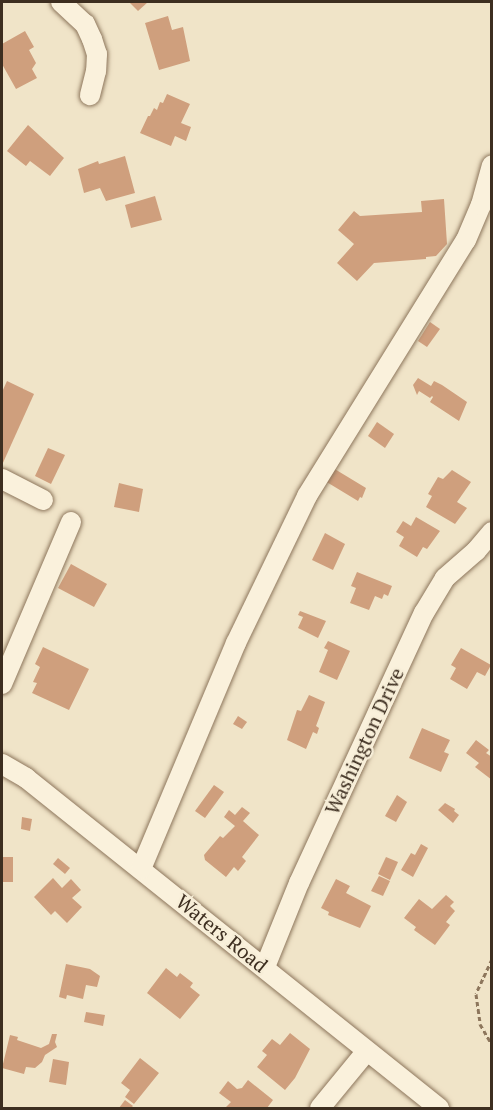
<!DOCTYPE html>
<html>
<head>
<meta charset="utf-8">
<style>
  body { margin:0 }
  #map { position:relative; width:493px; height:1110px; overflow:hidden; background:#f0e4c8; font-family:"PT Serif",serif }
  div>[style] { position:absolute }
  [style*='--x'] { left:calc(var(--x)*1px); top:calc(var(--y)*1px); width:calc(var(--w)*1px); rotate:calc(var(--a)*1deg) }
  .building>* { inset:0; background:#cf9f7d }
  .path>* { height:3px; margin-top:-1.5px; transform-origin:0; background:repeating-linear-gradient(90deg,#8d765c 0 4.5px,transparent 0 7.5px) }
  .roads { filter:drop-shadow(0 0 2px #8d765c) drop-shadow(0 0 2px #8d765c) }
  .minor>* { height:20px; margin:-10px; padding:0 10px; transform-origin:10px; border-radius:10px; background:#faf1dc }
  span { translate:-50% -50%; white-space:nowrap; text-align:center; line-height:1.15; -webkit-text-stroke:5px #f7eed8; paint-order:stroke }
  .street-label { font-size:20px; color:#3d2e20 }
  .frame { position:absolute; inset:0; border:3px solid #3d2e20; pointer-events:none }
</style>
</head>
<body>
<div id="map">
  <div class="building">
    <i style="clip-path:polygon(129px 2px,148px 2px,138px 11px)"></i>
    <i style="clip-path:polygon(168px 16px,172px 30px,183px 27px,190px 61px,159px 70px,145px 23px)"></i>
    <i style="clip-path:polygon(25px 31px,34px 47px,29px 50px,36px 63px,32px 69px,37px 78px,16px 89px,2px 64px,2px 44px)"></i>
    <i style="clip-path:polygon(167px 94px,190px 104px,181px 123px,191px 127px,186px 141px,175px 136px,171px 146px,140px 133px,148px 116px,150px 116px,154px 108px,157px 110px,160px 102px,163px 103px)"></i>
    <i style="clip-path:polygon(28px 125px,64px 158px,50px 176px,30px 161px,26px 166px,7px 151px)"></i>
    <i style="clip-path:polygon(125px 156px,135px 193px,106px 201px,100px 188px,84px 193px,78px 169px,98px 161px,99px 164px)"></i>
    <i style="clip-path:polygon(155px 196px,162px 220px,131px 228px,125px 205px)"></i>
    <i style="clip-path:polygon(444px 199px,447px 244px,436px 256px,426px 257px,426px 259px,374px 263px,357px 281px,337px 263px,354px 244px,338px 230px,354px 211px,360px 216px,422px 212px,421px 201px)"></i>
    <i style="clip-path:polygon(430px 322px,440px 329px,427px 347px,418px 341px)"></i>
    <i style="clip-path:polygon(418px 378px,431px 386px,434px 381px,442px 385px,467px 402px,459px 421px,430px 402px,433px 397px,432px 396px,430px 398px,419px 391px,417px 395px,413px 385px)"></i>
    <i style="clip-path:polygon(7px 381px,34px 394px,2px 465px,2px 392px)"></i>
    <i style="clip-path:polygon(377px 422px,394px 434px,385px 448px,368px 436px)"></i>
    <i style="clip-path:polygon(48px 448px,65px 455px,51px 484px,35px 476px)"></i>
    <i style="clip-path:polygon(333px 468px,366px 488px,362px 498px,360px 497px,358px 501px,325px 481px)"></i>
    <i style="clip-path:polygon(452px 470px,471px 482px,457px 502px,467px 508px,455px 524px,426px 507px,432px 496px,428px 494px,438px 477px,443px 479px)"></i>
    <i style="clip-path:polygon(119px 483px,143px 489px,139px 512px,114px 507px)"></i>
    <i style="clip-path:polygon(416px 517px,440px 531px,427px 549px,423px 547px,417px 557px,399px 546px,404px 537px,396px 532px,403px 521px,411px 526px)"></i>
    <i style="clip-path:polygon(325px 533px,345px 544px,333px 570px,312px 560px)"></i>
    <i style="clip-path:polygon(71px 564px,107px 584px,94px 607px,58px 588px)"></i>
    <i style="clip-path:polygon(357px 572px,392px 586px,388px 596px,384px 594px,382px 599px,375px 596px,369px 610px,350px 603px,356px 588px,351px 586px)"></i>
    <i style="clip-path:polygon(300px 611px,326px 621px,318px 638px,298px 628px,303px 617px,298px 615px)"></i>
    <i style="clip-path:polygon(328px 641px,350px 651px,337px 680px,319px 672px,328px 650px,324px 648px)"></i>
    <i style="clip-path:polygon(43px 647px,89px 669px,69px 710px,32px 693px,37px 683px,33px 682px,40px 667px,35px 664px)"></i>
    <i style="clip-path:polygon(461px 648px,491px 665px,485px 676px,477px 672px,467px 689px,450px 679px,456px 668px,451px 665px)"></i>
    <i style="clip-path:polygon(309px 695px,325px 702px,316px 726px,319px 728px,317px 734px,313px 732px,306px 749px,287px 740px,297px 710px,301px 711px)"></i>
    <i style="clip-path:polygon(238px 716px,247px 722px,242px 729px,233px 724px)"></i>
    <i style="clip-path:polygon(422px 728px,450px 740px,444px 752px,449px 754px,441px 772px,409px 758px)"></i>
    <i style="clip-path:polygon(476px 740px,489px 750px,486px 753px,492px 757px,492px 780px,475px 767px,479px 763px,466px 753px)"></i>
    <i style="clip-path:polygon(214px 785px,224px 792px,205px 818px,195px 811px)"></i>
    <i style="clip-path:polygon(397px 795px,407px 802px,396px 822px,385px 816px)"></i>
    <i style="clip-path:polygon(445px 803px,455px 809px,454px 811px,459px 815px,453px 823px,438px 810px)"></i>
    <i style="clip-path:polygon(242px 807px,250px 813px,243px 821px,259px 835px,242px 857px,246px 861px,238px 871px,234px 867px,226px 877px,205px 860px,204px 855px,220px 836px,223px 838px,235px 826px,224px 817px,229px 810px,235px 815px)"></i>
    <i style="clip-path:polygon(22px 817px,32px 819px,30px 831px,21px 829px)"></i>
    <i style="clip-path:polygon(421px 844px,428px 848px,413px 877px,401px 870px,411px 853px,415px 855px)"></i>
    <i style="clip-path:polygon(2px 857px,13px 857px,13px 882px,2px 882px)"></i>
    <i style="clip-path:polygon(386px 857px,398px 862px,390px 880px,378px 874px)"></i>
    <i style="clip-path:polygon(58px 858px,70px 868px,65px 874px,53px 864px)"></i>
    <i style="clip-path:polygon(379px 876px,390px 881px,383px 896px,371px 891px)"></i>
    <i style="clip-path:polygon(53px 878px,62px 888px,71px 879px,81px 890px,72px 898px,82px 907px,67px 923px,55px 911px,51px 915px,34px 897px)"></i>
    <i style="clip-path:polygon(336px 879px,350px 886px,346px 893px,371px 906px,360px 928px,328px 915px,329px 912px,321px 908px)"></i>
    <i style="clip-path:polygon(446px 895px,454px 902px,450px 906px,455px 911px,446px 922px,450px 925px,435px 945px,414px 930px,416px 927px,404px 918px,419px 899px,432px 909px)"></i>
    <i style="clip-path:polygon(66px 964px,90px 969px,100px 976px,97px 987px,86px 985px,83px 999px,67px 995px,66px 999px,59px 997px)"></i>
    <i style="clip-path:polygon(166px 968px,177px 977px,180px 973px,193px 983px,190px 987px,200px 995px,180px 1019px,147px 993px)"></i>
    <i style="clip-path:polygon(86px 1012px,105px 1015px,103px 1026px,84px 1022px)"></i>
    <i style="clip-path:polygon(290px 1033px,310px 1049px,295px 1078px,285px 1090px,257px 1067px,267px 1055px,262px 1051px,272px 1039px,280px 1045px)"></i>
    <i style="clip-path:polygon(52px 1034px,57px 1034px,55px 1042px,57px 1047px,45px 1055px,42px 1062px,35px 1068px,26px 1067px,24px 1074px,2px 1068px,10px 1035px,18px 1037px,17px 1040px,41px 1048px,49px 1044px)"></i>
    <i style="clip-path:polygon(140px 1058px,159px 1073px,134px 1104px,125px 1097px,130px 1090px,121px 1083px)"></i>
    <i style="clip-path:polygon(53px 1059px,69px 1062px,66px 1085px,49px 1082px)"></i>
    <i style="clip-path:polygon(248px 1080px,273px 1100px,267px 1108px,225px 1108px,231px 1102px,219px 1093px,228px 1081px,237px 1089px,242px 1088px)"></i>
    <i style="clip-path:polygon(125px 1100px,133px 1106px,131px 1108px,119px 1108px)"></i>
  </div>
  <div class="path">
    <i style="--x:492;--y:959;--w:38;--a:115"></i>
    <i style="--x:476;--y:994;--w:30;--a:82"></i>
    <i style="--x:480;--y:1024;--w:24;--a:60"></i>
  </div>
  <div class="roads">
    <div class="minor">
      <i style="--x:61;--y:2;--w:33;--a:43"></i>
      <i style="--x:85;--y:24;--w:17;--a:65"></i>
      <i style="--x:92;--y:39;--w:16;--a:72"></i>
      <i style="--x:97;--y:54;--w:17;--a:93"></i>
      <i style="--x:96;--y:71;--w:25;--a:104"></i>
      <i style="--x:2;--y:479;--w:46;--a:27.1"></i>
      <i style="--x:2;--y:684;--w:176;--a:-66.9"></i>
      <i style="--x:2;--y:764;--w:28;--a:30"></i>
      <i style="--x:26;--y:778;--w:529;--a:38.63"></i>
      <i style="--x:141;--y:869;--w:245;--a:-67.2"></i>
      <i style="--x:236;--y:643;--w:163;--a:-64.2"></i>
      <i style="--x:307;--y:496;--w:301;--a:-58.2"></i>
      <i style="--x:466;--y:240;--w:38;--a:-67"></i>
      <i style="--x:481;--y:205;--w:41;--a:-74.6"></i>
      <i style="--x:265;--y:967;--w:91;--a:-68"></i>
      <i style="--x:299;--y:883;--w:298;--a:-65.2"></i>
      <i style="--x:424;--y:613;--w:41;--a:-59"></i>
      <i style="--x:445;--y:578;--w:41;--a:-41.1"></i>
      <i style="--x:476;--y:551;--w:25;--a:-50"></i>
      <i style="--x:320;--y:1108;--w:72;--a:-50.6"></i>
    </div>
  </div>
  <div class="street-label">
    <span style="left:364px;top:741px;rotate:-65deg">Washington Drive</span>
    <span style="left:222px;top:933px;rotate:39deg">Waters Road</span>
  </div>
  <div class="frame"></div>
</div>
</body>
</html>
